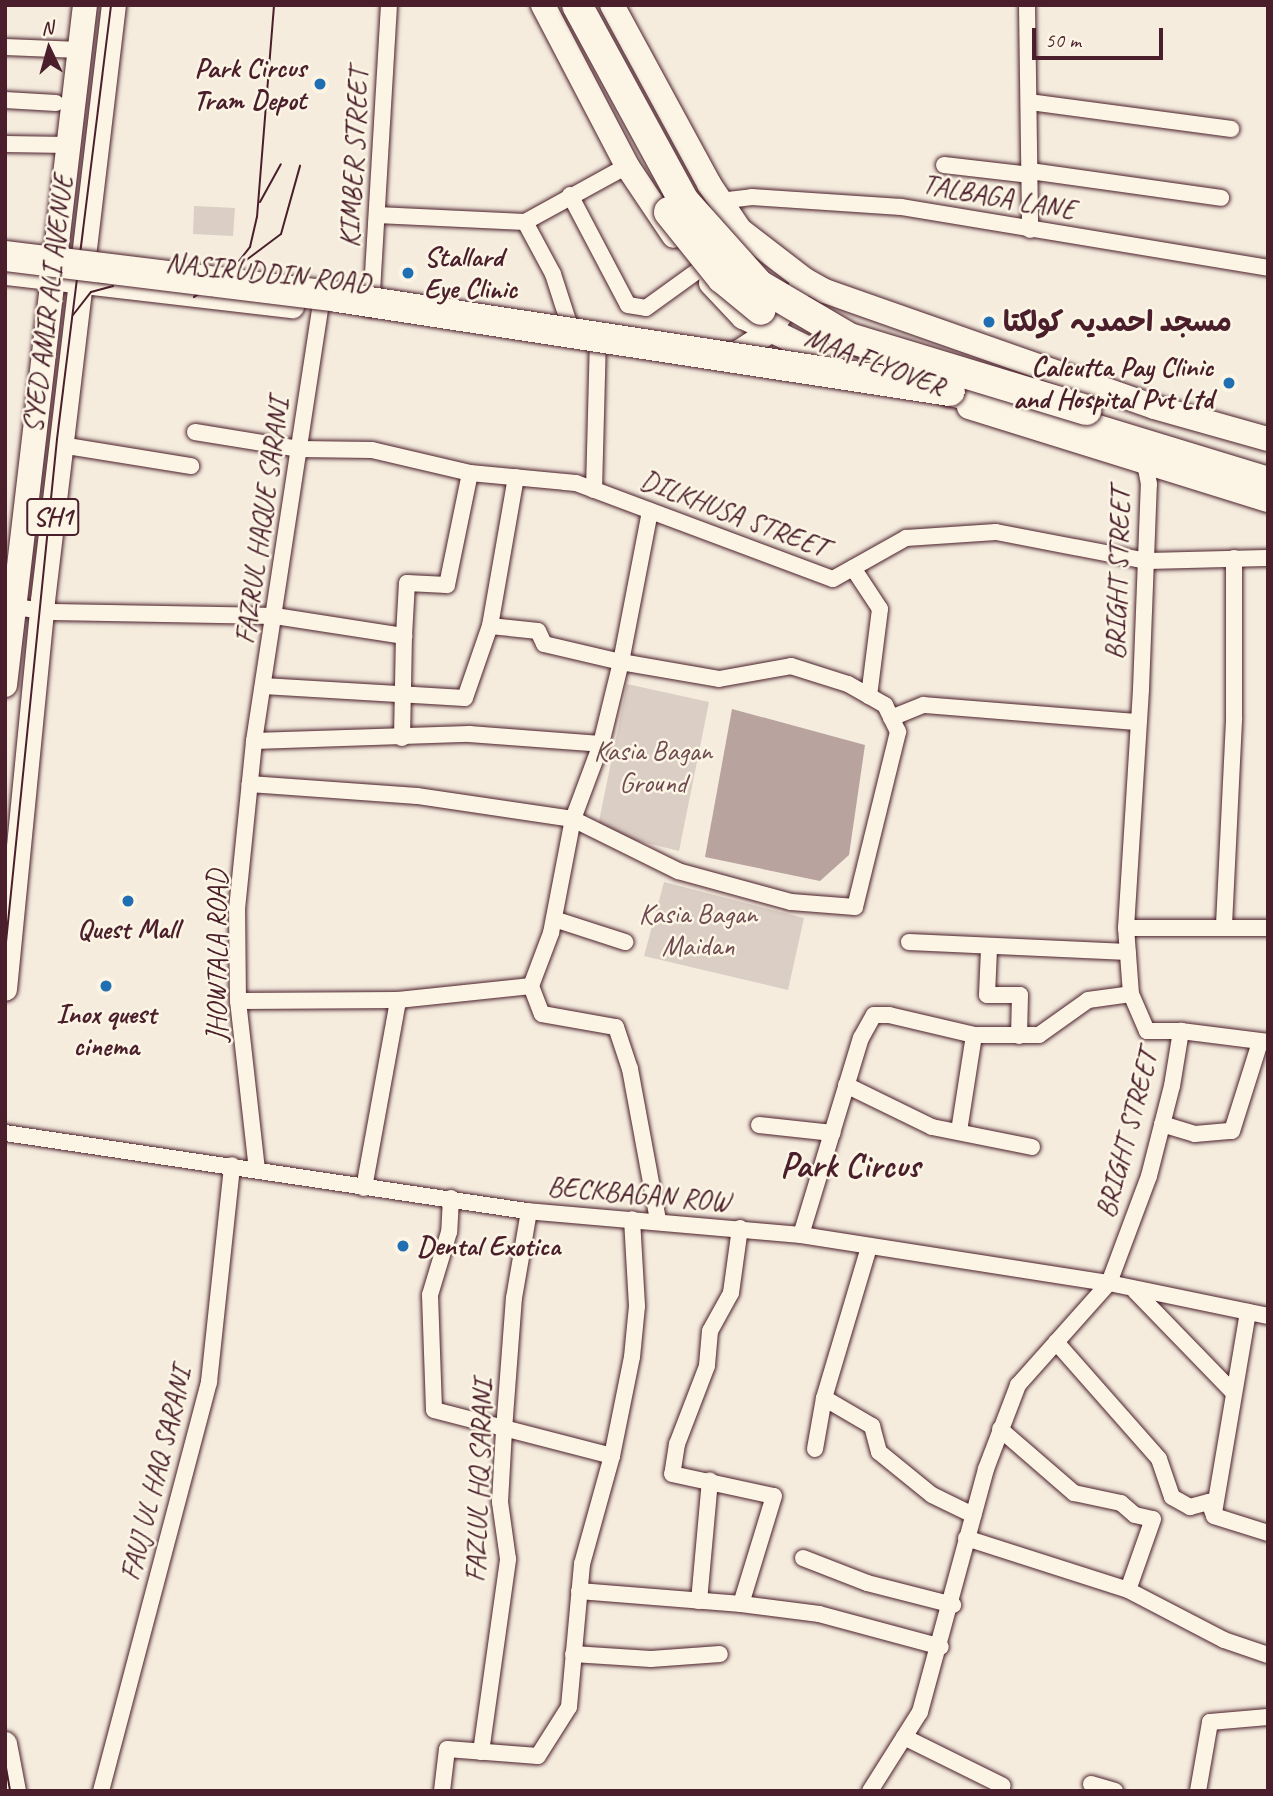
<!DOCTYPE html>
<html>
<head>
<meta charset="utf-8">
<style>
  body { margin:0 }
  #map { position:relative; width:1273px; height:1796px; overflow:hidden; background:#f5ecde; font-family:Caveat,"Playpen Sans Arabic",sans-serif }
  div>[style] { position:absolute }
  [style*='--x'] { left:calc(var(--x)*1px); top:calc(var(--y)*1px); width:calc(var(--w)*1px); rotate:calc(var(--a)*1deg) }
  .green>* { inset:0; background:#dbcec4 }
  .water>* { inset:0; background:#b8a39e }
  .roads { filter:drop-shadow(0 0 2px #4a1f2b) drop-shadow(0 0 2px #4a1f2b) }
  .street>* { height:16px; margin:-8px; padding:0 8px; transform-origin:8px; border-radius:8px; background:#fcf5e5 }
  .secondary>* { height:23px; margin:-11.5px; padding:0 11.5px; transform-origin:11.5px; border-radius:11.5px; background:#fcf5e5 }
  .primary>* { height:24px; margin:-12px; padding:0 12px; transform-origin:12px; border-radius:12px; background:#fcf5e5 }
  .highway>* { height:30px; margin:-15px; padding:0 15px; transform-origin:15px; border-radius:15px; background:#fcf5e5 }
  .tram>* { height:2px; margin:-1px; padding:0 1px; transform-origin:1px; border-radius:1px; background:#4a1f2b }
  .bridges { filter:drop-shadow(0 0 2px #4a1f2b) drop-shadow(0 0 2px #4a1f2b) }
  .highway-bridge>* { height:30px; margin:-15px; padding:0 15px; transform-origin:15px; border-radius:15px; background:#fcf5e5 }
  .dots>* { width:19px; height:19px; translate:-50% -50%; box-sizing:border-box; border:4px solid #fcf5e5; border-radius:50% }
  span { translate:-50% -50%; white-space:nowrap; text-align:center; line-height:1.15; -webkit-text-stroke:5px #fcf5e5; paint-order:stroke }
  .shield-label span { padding:2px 5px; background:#fcf5e5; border:2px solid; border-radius:5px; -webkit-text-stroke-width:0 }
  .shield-label { font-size:26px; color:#4a1f2b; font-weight:700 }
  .poi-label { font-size:28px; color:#4a1f2b; font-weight:700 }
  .right { translate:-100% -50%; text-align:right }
  .left { translate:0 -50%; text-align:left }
  .street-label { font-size:28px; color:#4a1f2b }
  .park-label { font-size:28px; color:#6e4b51 }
  .district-label { font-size:35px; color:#4a1f2b; font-weight:700 }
  .frame { position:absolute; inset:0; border:7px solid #4a1f2b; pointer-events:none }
  .north { position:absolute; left:14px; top:14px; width:70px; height:70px; -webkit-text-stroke:5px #fcf5e5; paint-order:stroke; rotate:355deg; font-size:19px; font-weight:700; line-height:28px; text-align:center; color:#4a1f2b }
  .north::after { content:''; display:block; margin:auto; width:24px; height:32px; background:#4a1f2b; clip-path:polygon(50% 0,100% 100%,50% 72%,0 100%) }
  .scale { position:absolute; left:1032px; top:28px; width:131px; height:32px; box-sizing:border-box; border:4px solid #4a1f2b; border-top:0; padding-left:9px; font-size:21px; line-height:24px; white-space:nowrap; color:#4a1f2b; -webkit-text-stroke:5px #fcf5e5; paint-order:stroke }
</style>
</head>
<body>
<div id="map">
  <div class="green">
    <i style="clip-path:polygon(194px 206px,235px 208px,233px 236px,193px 234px)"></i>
    <i style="clip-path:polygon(627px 684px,709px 702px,679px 851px,597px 831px)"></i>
    <i style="clip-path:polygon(664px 882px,804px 918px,788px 990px,644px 956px)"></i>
  </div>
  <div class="water">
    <i style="clip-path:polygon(732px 709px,865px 745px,849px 855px,820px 881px,705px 857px)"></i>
  </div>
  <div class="roads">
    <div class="street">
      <i style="--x:1027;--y:5;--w:225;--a:89.2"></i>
      <i style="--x:5;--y:47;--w:75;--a:2.3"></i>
      <i style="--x:5;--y:100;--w:51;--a:3.4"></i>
      <i style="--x:1029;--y:102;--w:204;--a:7.6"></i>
      <i style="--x:5;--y:144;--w:63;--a:0.9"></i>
      <i style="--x:944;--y:165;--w:87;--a:6.6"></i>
      <i style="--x:1030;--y:171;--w:193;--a:8"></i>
      <i style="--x:570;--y:195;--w:124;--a:62.2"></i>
      <i style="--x:628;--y:305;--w:18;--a:9"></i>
      <i style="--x:646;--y:308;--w:67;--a:-35.8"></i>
      <i style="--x:720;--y:201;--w:32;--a:-7"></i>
      <i style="--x:752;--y:197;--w:149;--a:3.8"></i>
      <i style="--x:901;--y:207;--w:372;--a:9.4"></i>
      <i style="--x:377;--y:215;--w:148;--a:2.7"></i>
      <i style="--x:371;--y:308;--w:304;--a:-86.6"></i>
      <i style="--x:573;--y:336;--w:65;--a:-107.9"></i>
      <i style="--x:553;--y:274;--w:59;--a:-118.3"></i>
      <i style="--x:525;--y:222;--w:116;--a:-28.8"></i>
      <i style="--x:195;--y:432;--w:105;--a:9.3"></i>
      <i style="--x:299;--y:449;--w:73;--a:0.8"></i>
      <i style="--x:372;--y:450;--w:101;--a:13.2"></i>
      <i style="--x:470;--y:473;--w:106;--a:5.4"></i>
      <i style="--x:576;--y:483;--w:274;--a:20.5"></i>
      <i style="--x:833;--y:579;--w:84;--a:-29.3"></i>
      <i style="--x:906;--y:538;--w:90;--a:-3.8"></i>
      <i style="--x:996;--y:532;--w:153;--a:10.9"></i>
      <i style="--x:1146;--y:561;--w:122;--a:-1.4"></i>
      <i style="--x:61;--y:445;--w:132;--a:9.2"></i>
      <i style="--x:594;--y:490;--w:148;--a:-88.5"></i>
      <i style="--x:853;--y:568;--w:49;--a:56.6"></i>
      <i style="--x:880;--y:609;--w:88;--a:97.2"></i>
      <i style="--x:7;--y:606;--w:45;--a:7.6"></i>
      <i style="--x:52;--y:612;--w:223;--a:1"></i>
      <i style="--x:275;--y:616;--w:131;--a:8.8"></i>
      <i style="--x:404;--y:636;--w:53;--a:-86.8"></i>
      <i style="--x:407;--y:583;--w:40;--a:2.9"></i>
      <i style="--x:447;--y:585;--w:114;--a:-78.4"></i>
      <i style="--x:490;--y:626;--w:48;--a:5.9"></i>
      <i style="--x:538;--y:631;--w:14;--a:65"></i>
      <i style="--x:544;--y:644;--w:79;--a:13.2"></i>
      <i style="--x:621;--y:662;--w:154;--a:-79.1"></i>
      <i style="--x:263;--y:686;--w:202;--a:3.4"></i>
      <i style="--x:465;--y:698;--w:76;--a:-70.9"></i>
      <i style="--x:490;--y:626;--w:151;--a:-80.1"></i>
      <i style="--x:891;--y:718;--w:35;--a:-22"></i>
      <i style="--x:924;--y:705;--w:214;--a:4.6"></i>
      <i style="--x:402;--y:738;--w:102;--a:-88.9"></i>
      <i style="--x:254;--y:741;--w:215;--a:-1.9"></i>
      <i style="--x:469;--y:734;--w:132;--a:4.3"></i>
      <i style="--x:554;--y:919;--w:75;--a:17.9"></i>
      <i style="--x:1224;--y:925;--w:208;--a:-87.2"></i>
      <i style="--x:1234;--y:717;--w:159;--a:-90"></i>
      <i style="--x:1126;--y:928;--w:142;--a:0"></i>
      <i style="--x:909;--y:942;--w:219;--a:2.6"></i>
      <i style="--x:989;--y:949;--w:46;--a:92.5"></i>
      <i style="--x:987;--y:995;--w:33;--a:0"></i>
      <i style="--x:1020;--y:995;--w:41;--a:91.4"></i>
      <i style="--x:531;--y:986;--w:30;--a:69"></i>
      <i style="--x:542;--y:1014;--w:75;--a:10"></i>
      <i style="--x:616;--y:1027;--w:44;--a:71.6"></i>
      <i style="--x:630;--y:1069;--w:154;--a:79.5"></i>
      <i style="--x:238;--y:1001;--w:160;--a:-0.4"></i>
      <i style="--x:398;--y:1000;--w:134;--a:-6"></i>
      <i style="--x:531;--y:986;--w:57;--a:-69.3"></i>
      <i style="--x:551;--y:933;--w:116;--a:-79.1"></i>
      <i style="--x:573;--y:819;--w:80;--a:-69.5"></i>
      <i style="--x:601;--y:744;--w:84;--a:-76.3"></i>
      <i style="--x:621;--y:662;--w:99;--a:9.8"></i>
      <i style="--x:719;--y:679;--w:73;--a:-10.2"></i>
      <i style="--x:791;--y:666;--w:60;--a:17.5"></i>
      <i style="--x:848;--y:684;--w:43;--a:29.6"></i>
      <i style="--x:885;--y:705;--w:30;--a:64"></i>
      <i style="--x:898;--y:732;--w:180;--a:103.8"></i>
      <i style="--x:855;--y:907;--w:64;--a:-175.5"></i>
      <i style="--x:791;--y:902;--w:117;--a:-164.7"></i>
      <i style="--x:678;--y:871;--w:117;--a:-153.7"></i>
      <i style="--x:573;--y:819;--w:158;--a:-171.6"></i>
      <i style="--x:417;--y:796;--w:168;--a:-175.9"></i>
      <i style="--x:1181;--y:1031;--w:88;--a:7.2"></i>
      <i style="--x:846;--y:1085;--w:96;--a:26"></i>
      <i style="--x:932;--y:1127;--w:102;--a:11.3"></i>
      <i style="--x:1162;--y:1124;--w:34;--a:17"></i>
      <i style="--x:1195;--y:1134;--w:37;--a:-5"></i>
      <i style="--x:1232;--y:1131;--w:93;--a:-72.5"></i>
      <i style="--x:759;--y:1125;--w:74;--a:6.2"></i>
      <i style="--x:959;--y:1131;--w:97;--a:-81.1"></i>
      <i style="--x:5;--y:1133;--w:527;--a:8.51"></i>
      <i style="--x:526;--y:1211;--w:276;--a:5"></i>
      <i style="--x:801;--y:1235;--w:312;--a:8.9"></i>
      <i style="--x:1109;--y:1283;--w:162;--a:11.7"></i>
      <i style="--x:257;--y:1170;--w:170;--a:-96.4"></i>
      <i style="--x:238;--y:1001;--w:92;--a:-90.6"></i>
      <i style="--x:237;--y:909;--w:169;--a:-84.2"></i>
      <i style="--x:254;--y:741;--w:438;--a:-81.3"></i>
      <i style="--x:364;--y:1188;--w:191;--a:-79.7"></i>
      <i style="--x:451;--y:1198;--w:34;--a:93"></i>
      <i style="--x:449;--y:1232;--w:66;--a:106.8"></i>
      <i style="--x:430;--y:1295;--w:115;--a:88"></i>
      <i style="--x:434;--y:1410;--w:184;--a:14.5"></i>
      <i style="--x:612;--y:1456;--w:101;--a:-78.6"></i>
      <i style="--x:632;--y:1357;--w:51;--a:-84.4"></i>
      <i style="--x:637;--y:1306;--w:87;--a:-93.3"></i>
      <i style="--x:740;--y:1228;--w:66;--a:97.9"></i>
      <i style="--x:731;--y:1293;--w:43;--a:118.9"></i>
      <i style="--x:710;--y:1331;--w:35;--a:95"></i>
      <i style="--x:707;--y:1366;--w:84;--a:111"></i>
      <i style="--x:677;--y:1444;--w:30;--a:99"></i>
      <i style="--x:672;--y:1474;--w:104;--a:12.2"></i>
      <i style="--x:774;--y:1496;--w:113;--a:107"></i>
      <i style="--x:741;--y:1604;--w:79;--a:7.3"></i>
      <i style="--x:819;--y:1614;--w:126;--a:15.1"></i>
      <i style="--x:801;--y:1235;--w:206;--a:-73.1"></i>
      <i style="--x:861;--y:1038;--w:26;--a:-61"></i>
      <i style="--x:874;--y:1015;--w:15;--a:0"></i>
      <i style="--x:889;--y:1015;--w:87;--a:13.2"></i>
      <i style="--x:974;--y:1035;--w:65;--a:0"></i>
      <i style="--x:1039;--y:1035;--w:60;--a:-35.5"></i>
      <i style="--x:1088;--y:1000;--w:43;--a:-7.9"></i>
      <i style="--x:1135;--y:1291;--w:141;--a:45.9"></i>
      <i style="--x:1056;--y:1342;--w:156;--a:48.6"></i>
      <i style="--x:1159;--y:1459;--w:40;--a:71.1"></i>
      <i style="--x:1172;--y:1497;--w:21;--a:29"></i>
      <i style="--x:1190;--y:1507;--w:20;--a:-15"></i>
      <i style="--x:1209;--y:1502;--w:15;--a:70"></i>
      <i style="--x:824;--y:1398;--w:56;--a:30.3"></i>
      <i style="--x:872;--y:1426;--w:27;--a:75"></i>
      <i style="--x:879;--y:1452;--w:68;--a:39.1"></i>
      <i style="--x:932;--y:1495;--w:46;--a:26"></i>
      <i style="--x:1000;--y:1429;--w:98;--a:40.9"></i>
      <i style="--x:1074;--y:1493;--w:48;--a:12"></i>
      <i style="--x:1121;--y:1503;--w:18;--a:41"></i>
      <i style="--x:1135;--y:1515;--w:18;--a:13"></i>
      <i style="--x:1153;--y:1519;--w:75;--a:109.4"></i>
      <i style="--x:815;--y:1449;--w:52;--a:-80"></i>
      <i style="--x:824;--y:1398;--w:158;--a:-73.4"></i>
      <i style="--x:1214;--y:1513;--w:204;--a:-80.4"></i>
      <i style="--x:1214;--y:1516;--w:57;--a:17.5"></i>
      <i style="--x:966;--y:1538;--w:170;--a:17.8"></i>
      <i style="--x:1128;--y:1590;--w:108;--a:27.5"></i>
      <i style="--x:1224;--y:1640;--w:46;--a:18.8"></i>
      <i style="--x:803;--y:1558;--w:69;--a:21.3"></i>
      <i style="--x:867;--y:1583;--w:89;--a:14.3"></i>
      <i style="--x:579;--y:1591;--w:163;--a:4.6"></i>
      <i style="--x:699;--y:1601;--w:121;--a:-84.8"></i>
      <i style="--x:573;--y:1654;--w:78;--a:3.7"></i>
      <i style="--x:651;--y:1659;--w:69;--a:-4.1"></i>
      <i style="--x:904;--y:1737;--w:110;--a:26.3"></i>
      <i style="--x:481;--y:1752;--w:195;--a:-82"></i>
      <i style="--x:508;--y:1559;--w:58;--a:-98"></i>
      <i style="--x:500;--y:1502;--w:72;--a:-86.8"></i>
      <i style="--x:504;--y:1430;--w:132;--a:-85.7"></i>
      <i style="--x:514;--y:1298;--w:88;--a:-80.2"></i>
      <i style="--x:1091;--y:1784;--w:25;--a:16"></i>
      <i style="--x:101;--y:1791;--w:423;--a:-75.2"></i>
      <i style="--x:209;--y:1382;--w:218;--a:-83.9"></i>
      <i style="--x:442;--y:1791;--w:42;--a:-83.2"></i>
      <i style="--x:447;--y:1749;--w:91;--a:4.4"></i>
      <i style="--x:538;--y:1756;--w:58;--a:-57.7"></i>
      <i style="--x:569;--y:1707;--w:144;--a:-84.8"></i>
      <i style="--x:582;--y:1564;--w:112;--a:-74.5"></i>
      <i style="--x:870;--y:1791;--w:93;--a:-57.7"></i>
      <i style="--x:920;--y:1712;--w:252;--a:-74.8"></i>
      <i style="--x:986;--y:1469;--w:90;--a:-69.1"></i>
      <i style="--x:1018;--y:1385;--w:137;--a:-48.3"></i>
      <i style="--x:1109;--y:1283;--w:114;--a:-69.5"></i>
      <i style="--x:1149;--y:1176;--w:93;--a:-75.7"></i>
      <i style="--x:1172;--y:1086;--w:56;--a:-80.7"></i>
      <i style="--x:1181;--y:1031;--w:34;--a:180"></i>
      <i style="--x:1147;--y:1031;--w:40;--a:-113.4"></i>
      <i style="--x:1131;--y:994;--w:66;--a:-94.3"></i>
      <i style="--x:1126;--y:928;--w:239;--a:-86.4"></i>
      <i style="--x:1141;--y:689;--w:205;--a:-87.8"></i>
      <i style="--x:1149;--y:484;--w:21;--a:-101"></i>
      <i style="--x:1198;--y:1791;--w:70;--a:-80.1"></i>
      <i style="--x:1210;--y:1722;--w:58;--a:-4.9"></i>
    </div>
    <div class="secondary">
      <i style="--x:5;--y:273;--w:289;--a:6.6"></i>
      <i style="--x:723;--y:354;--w:11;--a:0"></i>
      <i style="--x:734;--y:354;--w:40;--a:-32.9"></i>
      <i style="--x:768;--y:332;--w:50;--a:-54.7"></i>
    </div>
    <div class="primary">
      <i style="--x:543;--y:5;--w:182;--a:62.4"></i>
      <i style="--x:627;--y:166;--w:84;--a:56.1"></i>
      <i style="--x:612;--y:5;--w:204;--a:61.5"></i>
      <i style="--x:709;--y:184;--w:55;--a:56"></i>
      <i style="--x:740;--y:230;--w:82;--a:37.6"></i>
      <i style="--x:805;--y:280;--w:23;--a:29"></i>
      <i style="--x:825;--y:291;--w:349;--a:19.4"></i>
      <i style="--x:1154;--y:407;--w:118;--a:15.7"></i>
      <i style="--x:711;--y:283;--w:47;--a:46.7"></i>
      <i style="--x:743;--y:317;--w:120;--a:25.7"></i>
      <i style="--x:969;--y:407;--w:313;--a:17.3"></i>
      <i style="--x:5;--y:685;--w:685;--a:-83.29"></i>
      <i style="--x:5;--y:989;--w:390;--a:-84.4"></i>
      <i style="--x:43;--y:601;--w:600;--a:-83.21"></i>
      <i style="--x:5;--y:1744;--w:48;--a:79.2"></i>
    </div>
    <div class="highway">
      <i style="--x:950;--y:391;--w:67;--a:12"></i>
      <i style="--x:1016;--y:405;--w:264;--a:17"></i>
    </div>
  </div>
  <div class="tram">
    <i style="--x:260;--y:202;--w:43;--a:-61.1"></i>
    <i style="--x:78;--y:253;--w:35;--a:55"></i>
    <i style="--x:98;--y:282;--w:104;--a:3.9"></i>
    <i style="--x:202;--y:289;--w:11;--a:135"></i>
    <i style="--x:194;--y:297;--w:23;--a:-31"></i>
    <i style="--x:214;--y:285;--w:11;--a:100"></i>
    <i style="--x:212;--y:296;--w:33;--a:-51"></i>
    <i style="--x:233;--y:270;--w:60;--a:-36.9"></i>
    <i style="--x:281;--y:234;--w:71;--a:-74.4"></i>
    <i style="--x:239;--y:261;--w:18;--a:-52"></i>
    <i style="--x:250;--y:247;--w:31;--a:-77"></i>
    <i style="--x:257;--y:217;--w:213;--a:-85.4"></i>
    <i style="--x:73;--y:315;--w:29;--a:-52"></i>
    <i style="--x:91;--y:292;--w:23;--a:-15"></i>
    <i style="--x:5;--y:952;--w:516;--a:-84.21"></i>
    <i style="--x:57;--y:439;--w:437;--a:-82.9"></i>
    <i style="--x:5;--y:1762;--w:29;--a:80"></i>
  </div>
  <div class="bridges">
    <div class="highway-bridge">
      <i style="--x:577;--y:5;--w:223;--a:61.4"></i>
      <i style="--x:684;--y:201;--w:113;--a:48.2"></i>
      <i style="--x:759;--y:285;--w:104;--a:30.5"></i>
      <i style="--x:849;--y:338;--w:248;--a:16.9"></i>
      <i style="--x:669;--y:212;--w:85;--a:51.2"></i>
      <i style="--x:722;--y:278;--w:50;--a:39.4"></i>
      <i style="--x:5;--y:256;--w:335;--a:7"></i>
      <i style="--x:337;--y:297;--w:620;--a:8.72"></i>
    </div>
  </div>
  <div class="dots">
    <i style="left:320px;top:84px;background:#1f6fb2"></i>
    <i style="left:408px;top:273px;background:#1f6fb2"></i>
    <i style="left:989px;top:322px;background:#1f6fb2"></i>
    <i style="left:1229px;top:383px;background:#1f6fb2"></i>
    <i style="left:128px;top:901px;background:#1f6fb2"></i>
    <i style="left:106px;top:986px;background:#1f6fb2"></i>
    <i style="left:403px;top:1246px;background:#1f6fb2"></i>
  </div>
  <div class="shield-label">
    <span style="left:53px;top:517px">SH1</span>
  </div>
  <div class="poi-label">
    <span class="right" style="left:306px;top:84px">Park Circus<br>Tram Depot</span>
    <span class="left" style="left:424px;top:273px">Stallard<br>Eye Clinic</span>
    <span class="left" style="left:1003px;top:322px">مسجد احمدیہ کولکتا</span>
    <span class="right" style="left:1213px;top:383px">Calcutta Pay Clinic<br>and Hospital Pvt Ltd</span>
    <span style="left:128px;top:929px">Quest Mall</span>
    <span style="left:106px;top:1030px">Inox quest<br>cinema</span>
    <span class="left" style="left:417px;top:1246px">Dental Exotica</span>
  </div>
  <div class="street-label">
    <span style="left:354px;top:158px;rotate:-87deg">KIMBER STREET</span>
    <span style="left:999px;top:197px;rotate:10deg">TALBAGA LANE</span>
    <span style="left:268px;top:273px;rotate:6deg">NASIRUDDIN ROAD</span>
    <span style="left:48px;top:304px;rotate:-83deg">SYED AMIR ALI AVENUE</span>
    <span style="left:875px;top:362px;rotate:21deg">MAA FLYOVER</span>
    <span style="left:734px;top:514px;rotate:21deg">DILKHUSA STREET</span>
    <span style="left:262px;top:521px;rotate:-82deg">FAZRUL HAQUE SARANI</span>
    <span style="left:1118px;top:574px;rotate:-88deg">BRIGHT STREET</span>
    <span style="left:217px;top:956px;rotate:-90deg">JHOWTALA ROAD</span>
    <span style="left:1127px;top:1134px;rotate:-75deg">BRIGHT STREET</span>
    <span style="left:639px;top:1194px;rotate:5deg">BECKBAGAN ROW</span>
    <span style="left:156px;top:1474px;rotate:-76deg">FAUJ UL HAQ SARANI</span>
    <span style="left:479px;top:1481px;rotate:-88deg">FAZLUL HQ SARANI</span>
  </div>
  <div class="park-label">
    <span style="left:653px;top:767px">Kasia Bagan<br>Ground</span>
    <span style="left:698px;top:930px">Kasia Bagan<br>Maidan</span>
  </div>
  <div class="district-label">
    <span style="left:850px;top:1166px">Park Circus</span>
  </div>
  <div class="frame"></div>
  <div class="north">N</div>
  <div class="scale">50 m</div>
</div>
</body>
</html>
